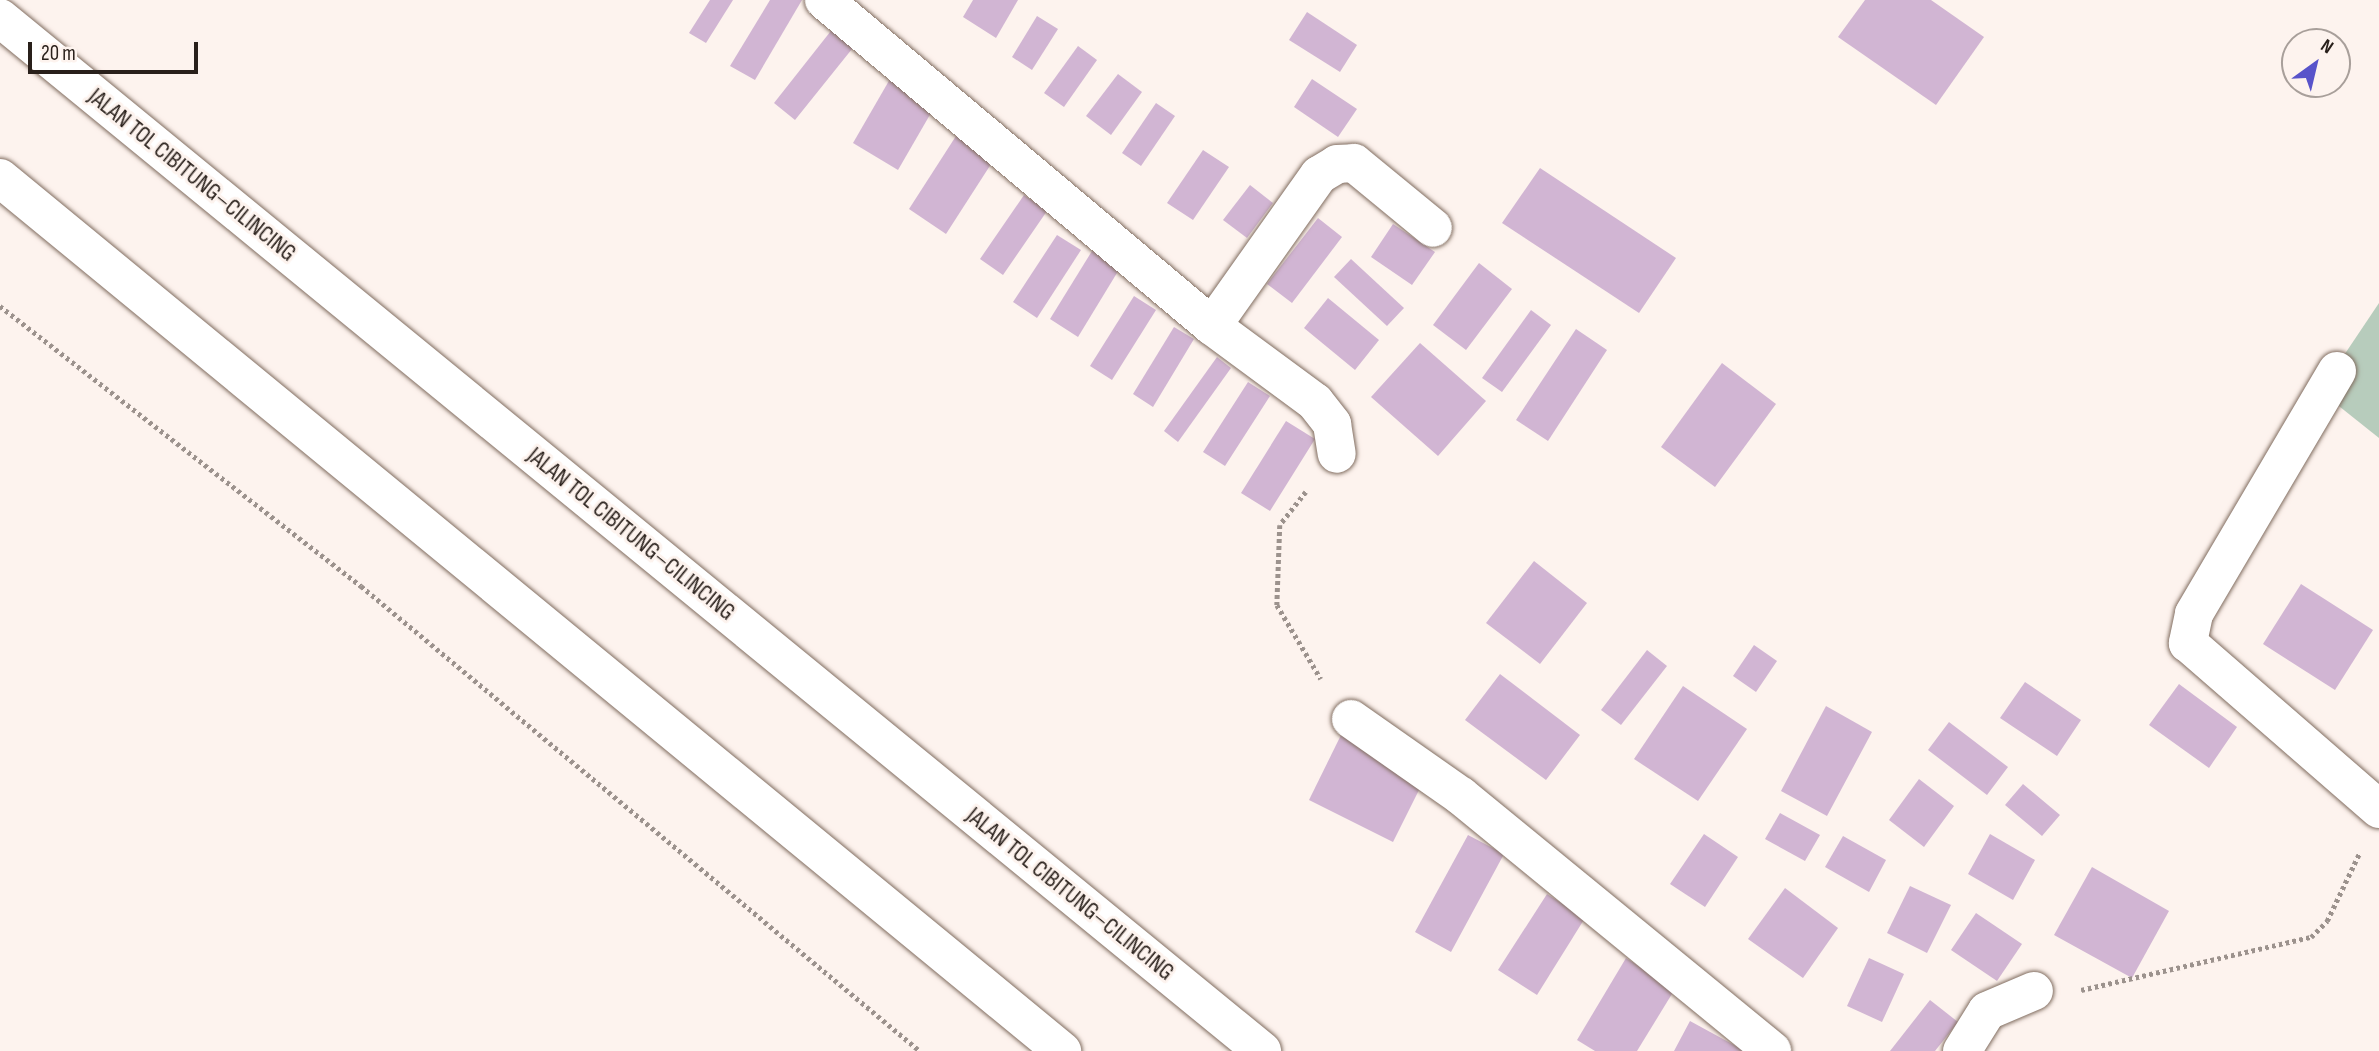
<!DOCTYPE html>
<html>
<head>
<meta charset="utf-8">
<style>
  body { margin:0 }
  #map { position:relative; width:2379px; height:1051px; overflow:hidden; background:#fdf3ee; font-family:"Sofia Sans Condensed",sans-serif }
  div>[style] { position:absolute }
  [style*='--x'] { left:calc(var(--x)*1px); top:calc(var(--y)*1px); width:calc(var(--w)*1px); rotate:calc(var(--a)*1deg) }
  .green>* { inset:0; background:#b7ccbc }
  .building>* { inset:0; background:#d1b5d3 }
  .path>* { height:4.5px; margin-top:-2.25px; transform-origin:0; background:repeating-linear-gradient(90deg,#9c928d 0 3.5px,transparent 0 7px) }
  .roads { filter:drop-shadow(0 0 2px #816d60) drop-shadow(0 0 2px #816d60) }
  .minor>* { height:38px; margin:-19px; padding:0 19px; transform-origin:19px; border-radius:19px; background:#fff }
  .motorway>* { height:38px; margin:-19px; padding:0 19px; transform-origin:19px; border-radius:19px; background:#fff }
  span { translate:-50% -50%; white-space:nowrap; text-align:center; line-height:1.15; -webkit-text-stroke:6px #fdf3ee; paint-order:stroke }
  .street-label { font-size:24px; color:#29201b }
  .north { position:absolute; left:2281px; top:28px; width:70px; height:70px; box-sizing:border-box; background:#fdf3ee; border:2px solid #a89f9a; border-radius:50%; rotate:34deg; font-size:19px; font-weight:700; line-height:28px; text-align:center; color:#29201b }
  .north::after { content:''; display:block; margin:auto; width:24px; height:32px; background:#5853ca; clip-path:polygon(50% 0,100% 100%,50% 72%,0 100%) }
  .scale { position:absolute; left:28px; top:42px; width:170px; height:32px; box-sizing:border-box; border:4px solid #29201b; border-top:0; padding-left:9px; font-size:21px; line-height:24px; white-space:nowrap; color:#29201b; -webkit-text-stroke:5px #fdf3ee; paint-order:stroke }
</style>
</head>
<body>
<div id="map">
  <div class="green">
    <i style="clip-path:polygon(2379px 303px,2379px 438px,2320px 391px)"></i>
  </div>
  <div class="building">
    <i style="clip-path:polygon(710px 0,733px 0,706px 43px,689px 33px)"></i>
    <i style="clip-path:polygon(770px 0,802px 0,755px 80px,730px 66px)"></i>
    <i style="clip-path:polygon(973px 0,1018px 0,996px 38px,963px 17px)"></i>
    <i style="clip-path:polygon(1865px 0,1931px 0,1984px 37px,1936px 105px,1838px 37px)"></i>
    <i style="clip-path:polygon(1307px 12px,1357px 45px,1340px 72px,1289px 40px)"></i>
    <i style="clip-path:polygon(1037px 16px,1058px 29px,1032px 70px,1012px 57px)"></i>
    <i style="clip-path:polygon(834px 27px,856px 44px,795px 120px,774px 103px)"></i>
    <i style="clip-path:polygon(1078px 46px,1097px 60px,1064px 107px,1044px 93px)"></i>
    <i style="clip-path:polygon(1118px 74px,1142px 92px,1111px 135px,1086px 116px)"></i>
    <i style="clip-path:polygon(890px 79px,935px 106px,898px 170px,853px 143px)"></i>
    <i style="clip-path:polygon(1312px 79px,1357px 109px,1338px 137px,1294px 107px)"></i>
    <i style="clip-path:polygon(1156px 103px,1175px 116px,1141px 166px,1122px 153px)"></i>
    <i style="clip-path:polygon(956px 136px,993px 161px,946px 234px,909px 209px)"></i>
    <i style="clip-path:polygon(1203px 150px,1229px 167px,1193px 220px,1167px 203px)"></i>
    <i style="clip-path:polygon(1540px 168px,1676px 258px,1639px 313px,1502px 223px)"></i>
    <i style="clip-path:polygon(1250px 185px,1273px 203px,1247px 238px,1223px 220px)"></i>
    <i style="clip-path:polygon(1024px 195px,1047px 211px,1003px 275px,980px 259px)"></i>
    <i style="clip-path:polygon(1318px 218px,1342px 237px,1292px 303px,1267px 284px)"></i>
    <i style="clip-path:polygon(1393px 224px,1435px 252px,1412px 285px,1371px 257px)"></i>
    <i style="clip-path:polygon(1057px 235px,1081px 250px,1037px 318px,1013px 302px)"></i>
    <i style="clip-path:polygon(1092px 251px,1120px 268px,1078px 337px,1050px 319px)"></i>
    <i style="clip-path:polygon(1351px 259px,1404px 308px,1387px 326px,1334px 277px)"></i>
    <i style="clip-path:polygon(1479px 263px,1512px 289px,1466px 350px,1433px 325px)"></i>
    <i style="clip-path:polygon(1134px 296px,1156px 310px,1112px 380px,1090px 366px)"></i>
    <i style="clip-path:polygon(1328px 298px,1379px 340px,1355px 370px,1304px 328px)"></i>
    <i style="clip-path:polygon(1531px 310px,1551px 325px,1502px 392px,1482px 378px)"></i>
    <i style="clip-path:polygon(1174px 327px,1194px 339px,1153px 407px,1133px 394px)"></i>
    <i style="clip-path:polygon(1576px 329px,1607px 350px,1548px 441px,1516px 420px)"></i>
    <i style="clip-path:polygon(1420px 343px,1486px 401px,1438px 456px,1371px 397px)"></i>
    <i style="clip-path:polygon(1217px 357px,1231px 368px,1178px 442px,1164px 431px)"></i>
    <i style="clip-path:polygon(1722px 363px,1776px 404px,1715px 487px,1661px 447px)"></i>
    <i style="clip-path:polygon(1248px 382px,1270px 396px,1225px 466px,1203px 452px)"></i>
    <i style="clip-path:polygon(1286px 421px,1315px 439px,1270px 511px,1241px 493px)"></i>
    <i style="clip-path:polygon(1534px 561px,1587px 603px,1540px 664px,1486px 623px)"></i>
    <i style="clip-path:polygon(2301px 584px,2373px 630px,2335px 690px,2263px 644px)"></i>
    <i style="clip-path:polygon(1754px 645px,1777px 661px,1756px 692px,1733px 676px)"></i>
    <i style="clip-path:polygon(1647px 650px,1667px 666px,1621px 725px,1601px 710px)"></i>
    <i style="clip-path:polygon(1500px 674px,1580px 735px,1546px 780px,1465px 720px)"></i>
    <i style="clip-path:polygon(2025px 682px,2081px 720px,2057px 756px,2000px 718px)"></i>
    <i style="clip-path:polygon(2179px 684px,2237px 727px,2209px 768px,2149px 725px)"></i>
    <i style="clip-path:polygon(1683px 686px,1747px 729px,1698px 801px,1634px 759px)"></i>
    <i style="clip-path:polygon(1826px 706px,1872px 732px,1827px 816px,1781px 791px)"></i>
    <i style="clip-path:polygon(1949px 722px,2008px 767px,1987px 795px,1928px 750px)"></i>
    <i style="clip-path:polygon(1342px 733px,1427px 774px,1393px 842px,1309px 800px)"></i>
    <i style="clip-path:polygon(1919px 779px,1954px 806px,1924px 847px,1889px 820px)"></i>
    <i style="clip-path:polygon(2023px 784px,2060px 815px,2042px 836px,2005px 805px)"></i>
    <i style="clip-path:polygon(1780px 813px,1820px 835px,1805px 861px,1765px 839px)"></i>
    <i style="clip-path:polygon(1704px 834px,1738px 857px,1705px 907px,1670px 884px)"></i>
    <i style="clip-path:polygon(1990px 834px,2035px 860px,2013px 900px,1968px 874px)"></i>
    <i style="clip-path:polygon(1468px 835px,1504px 854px,1451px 952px,1415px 932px)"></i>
    <i style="clip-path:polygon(1843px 836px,1886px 860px,1869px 892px,1825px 867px)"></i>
    <i style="clip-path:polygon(2092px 867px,2169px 911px,2132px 978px,2054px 935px)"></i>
    <i style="clip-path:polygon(1910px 886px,1951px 905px,1927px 953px,1887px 933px)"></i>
    <i style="clip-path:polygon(1785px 888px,1838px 928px,1803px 978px,1748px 939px)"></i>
    <i style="clip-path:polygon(1547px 894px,1585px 918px,1537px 995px,1498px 970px)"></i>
    <i style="clip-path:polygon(1976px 913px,2022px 944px,1997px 981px,1951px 950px)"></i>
    <i style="clip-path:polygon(1626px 958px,1675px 989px,1637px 1051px,1595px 1051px,1577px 1040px)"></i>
    <i style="clip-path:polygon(1869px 958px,1904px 974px,1882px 1022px,1847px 1006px)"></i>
    <i style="clip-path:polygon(1930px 1000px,1958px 1022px,1935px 1051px,1890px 1051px)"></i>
    <i style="clip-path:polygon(1690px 1021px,1745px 1051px,1674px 1051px)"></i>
  </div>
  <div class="path">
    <i style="--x:0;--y:306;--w:457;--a:37.8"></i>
    <i style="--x:361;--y:586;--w:727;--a:39.76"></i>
    <i style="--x:1306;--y:492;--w:42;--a:128.2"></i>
    <i style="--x:1280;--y:525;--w:80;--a:92.1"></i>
    <i style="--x:1277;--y:605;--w:86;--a:59.3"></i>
    <i style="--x:2081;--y:990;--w:236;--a:-13"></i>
    <i style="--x:2311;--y:937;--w:23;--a:-45"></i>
    <i style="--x:2327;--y:921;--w:74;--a:-64.5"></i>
  </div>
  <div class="roads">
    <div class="minor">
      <i style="--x:824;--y:0;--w:507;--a:40.04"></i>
      <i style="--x:1212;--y:326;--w:128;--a:36.4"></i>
      <i style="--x:1315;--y:402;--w:28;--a:52"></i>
      <i style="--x:1332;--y:424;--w:30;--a:81"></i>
      <i style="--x:1212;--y:326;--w:185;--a:-54.7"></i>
      <i style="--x:1319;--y:175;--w:21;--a:-31"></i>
      <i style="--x:1337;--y:164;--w:17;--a:-3"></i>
      <i style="--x:1354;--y:163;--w:102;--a:39.4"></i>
      <i style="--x:2337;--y:371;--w:282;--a:120.5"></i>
      <i style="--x:2194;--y:614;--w:30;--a:102"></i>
      <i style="--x:2188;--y:643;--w:253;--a:41"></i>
      <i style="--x:1351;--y:719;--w:134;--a:35"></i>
      <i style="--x:1461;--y:796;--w:402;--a:39.3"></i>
      <i style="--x:1962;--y:1051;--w:47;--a:-58"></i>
      <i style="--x:1987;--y:1011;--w:51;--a:-23.1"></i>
    </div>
    <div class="motorway">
      <i style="--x:0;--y:18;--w:1631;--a:39.3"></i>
      <i style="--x:0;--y:178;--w:1375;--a:39.42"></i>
    </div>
  </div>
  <div class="street-label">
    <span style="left:192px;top:175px;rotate:39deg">JALAN TOL CIBITUNG–CILINCING</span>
    <span style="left:631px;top:534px;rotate:39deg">JALAN TOL CIBITUNG–CILINCING</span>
    <span style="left:1070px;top:894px;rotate:39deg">JALAN TOL CIBITUNG–CILINCING</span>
  </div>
  <div class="north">N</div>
  <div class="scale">20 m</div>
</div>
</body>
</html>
